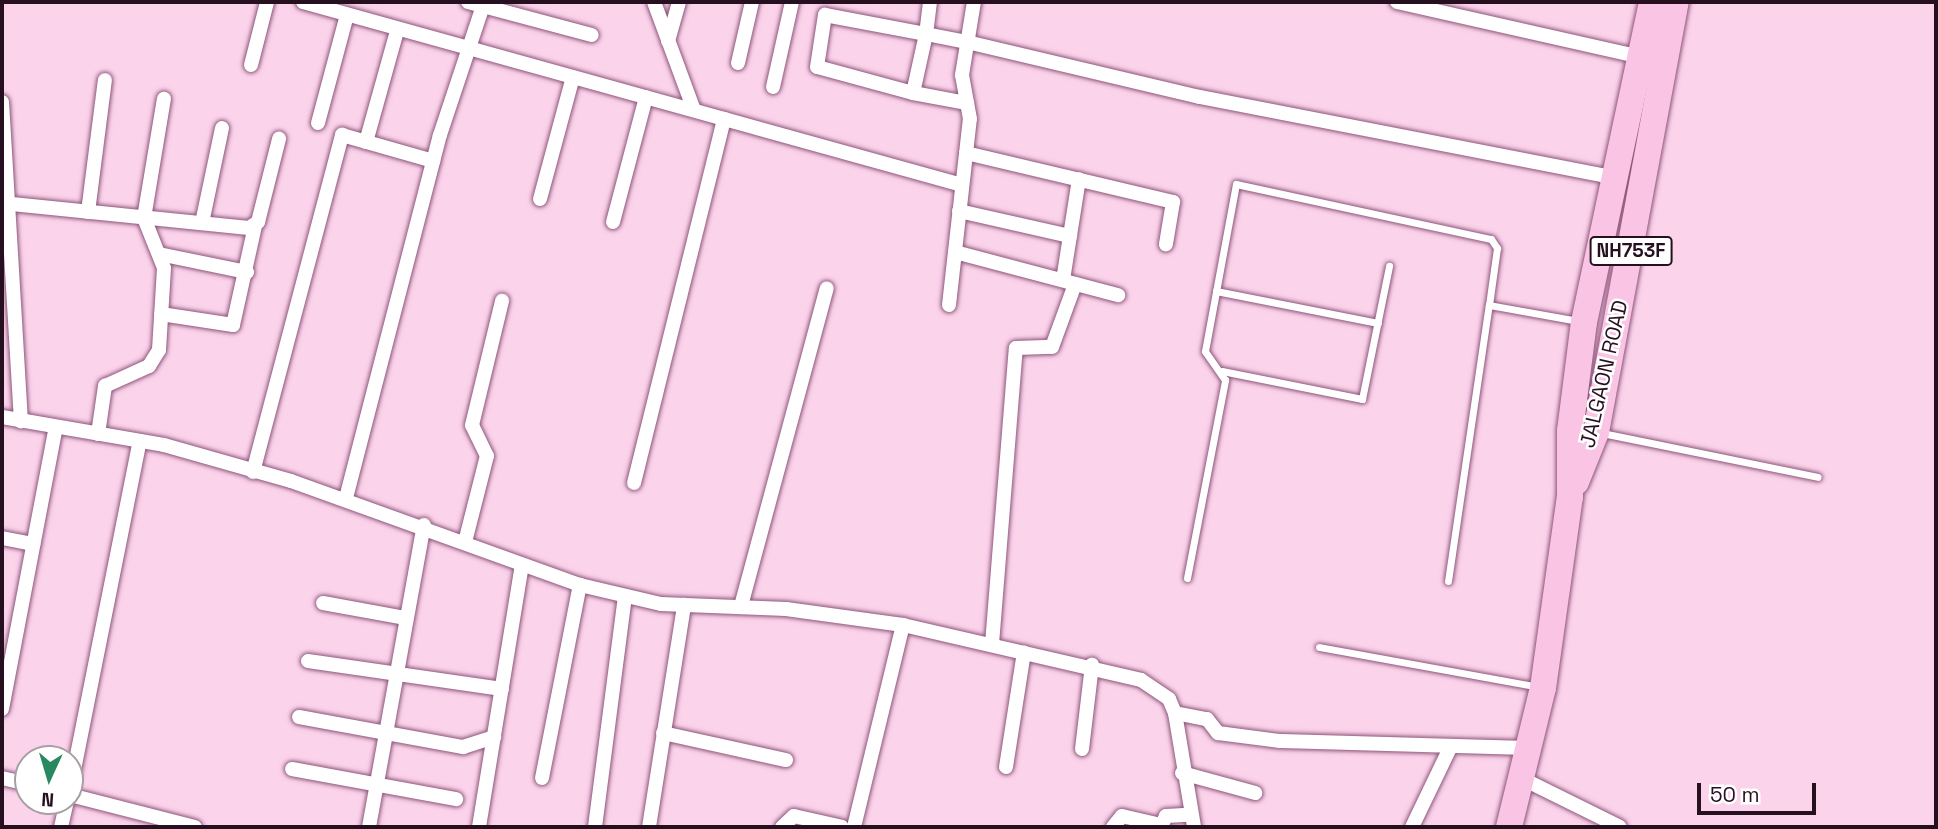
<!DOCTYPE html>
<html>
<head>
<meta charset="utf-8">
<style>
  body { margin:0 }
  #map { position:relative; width:1938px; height:829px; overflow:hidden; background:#fbd3eb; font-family:"Space Grotesk",sans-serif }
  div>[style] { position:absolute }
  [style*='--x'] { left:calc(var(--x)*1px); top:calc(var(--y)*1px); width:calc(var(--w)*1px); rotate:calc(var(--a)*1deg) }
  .roads { filter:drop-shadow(0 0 2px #8e557a) drop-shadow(0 0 2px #8e557a) }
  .lane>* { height:7px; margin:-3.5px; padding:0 3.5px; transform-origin:3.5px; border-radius:3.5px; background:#fff }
  .street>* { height:14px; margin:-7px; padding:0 7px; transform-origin:7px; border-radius:7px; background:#fff }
  .highway>* { height:26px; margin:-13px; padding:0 13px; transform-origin:13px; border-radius:13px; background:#fac4e5 }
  span { translate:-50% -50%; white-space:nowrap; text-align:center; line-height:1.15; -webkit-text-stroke:5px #fff; paint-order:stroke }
  .shield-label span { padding:2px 5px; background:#fff; border:2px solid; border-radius:5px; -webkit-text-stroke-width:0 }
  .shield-label { font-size:19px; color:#26101f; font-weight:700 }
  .street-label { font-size:21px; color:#26101f }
  .frame { position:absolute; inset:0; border:4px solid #26101f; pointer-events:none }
  .north { position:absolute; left:14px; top:745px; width:70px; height:70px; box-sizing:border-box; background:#fff; border:2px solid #a89fa5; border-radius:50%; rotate:184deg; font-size:19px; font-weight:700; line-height:28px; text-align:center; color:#26101f }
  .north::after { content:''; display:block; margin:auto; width:24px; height:32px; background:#288860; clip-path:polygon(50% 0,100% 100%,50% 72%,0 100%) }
  .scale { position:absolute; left:1697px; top:783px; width:119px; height:32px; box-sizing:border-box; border:4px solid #26101f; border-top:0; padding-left:9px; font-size:21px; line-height:24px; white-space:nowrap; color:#26101f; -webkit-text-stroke:5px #fff; paint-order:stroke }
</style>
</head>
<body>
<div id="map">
  <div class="roads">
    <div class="lane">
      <i style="--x:1216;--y:291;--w:165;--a:11.2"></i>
      <i style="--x:1222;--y:371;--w:143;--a:11.3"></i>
      <i style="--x:1362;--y:399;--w:136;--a:-78.5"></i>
      <i style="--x:1602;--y:433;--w:220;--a:11.5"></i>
      <i style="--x:1187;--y:578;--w:202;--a:-79.1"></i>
      <i style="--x:1225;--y:380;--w:35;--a:-125"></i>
      <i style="--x:1205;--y:351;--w:170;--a:-79.5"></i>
      <i style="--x:1236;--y:184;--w:261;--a:12.2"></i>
      <i style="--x:1491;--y:239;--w:11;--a:56"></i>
      <i style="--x:1497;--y:248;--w:58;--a:98"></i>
      <i style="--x:1448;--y:581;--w:279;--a:-81.6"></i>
      <i style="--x:1489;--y:305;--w:90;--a:10.2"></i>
      <i style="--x:1319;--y:647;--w:224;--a:10.3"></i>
    </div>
    <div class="street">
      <i style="--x:303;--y:2;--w:684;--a:15.52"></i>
      <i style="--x:468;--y:2;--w:128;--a:14.9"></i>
      <i style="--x:654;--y:2;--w:115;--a:69.7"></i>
      <i style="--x:930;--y:2;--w:32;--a:97"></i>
      <i style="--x:926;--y:34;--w:60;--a:102.4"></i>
      <i style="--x:913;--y:93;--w:99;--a:-164.8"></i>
      <i style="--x:817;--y:67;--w:53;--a:-81.3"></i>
      <i style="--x:825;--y:15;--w:103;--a:10.7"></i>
      <i style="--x:926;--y:34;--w:42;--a:11"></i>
      <i style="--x:967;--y:42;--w:239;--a:13.3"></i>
      <i style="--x:1200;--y:97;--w:426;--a:11"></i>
      <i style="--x:1397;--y:2;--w:251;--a:12.7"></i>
      <i style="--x:668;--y:41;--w:41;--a:-74.2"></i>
      <i style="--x:738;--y:63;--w:63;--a:-77.1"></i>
      <i style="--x:251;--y:65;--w:65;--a:-75.7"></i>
      <i style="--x:773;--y:87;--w:87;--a:-77.4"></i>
      <i style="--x:913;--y:93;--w:55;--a:10.5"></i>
      <i style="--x:2;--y:102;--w:320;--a:86.6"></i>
      <i style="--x:318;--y:123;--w:112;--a:-75"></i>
      <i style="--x:366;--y:142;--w:115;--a:-74.4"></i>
      <i style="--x:966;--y:153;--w:213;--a:13.3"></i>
      <i style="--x:1173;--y:202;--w:43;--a:99.5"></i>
      <i style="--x:540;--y:199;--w:126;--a:-74.9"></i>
      <i style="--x:2;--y:203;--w:248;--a:5.8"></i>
      <i style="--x:249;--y:228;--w:11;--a:-34"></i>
      <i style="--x:258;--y:222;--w:86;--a:-75.8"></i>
      <i style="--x:959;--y:211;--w:114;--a:12.7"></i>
      <i style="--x:88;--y:212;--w:133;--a:-82.7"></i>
      <i style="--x:613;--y:222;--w:129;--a:-75.2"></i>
      <i style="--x:202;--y:223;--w:97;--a:-78.1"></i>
      <i style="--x:955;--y:252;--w:169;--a:14.8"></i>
      <i style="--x:159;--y:254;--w:90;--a:11.6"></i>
      <i style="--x:1063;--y:280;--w:102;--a:-81"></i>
      <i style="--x:949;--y:305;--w:187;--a:-83.6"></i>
      <i style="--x:970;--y:119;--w:45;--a:-100.3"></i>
      <i style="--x:962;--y:75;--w:74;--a:-80.7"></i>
      <i style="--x:161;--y:314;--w:73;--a:8.7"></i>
      <i style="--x:233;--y:325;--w:101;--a:-77.5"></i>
      <i style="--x:2;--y:417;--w:164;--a:9.8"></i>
      <i style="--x:164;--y:445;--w:132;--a:15.8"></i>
      <i style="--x:291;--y:481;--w:307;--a:19.8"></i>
      <i style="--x:580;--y:585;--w:83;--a:13.2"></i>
      <i style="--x:661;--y:604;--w:125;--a:2.3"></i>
      <i style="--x:786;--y:609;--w:118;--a:7.8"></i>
      <i style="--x:903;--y:625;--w:244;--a:13"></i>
      <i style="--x:1141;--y:680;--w:34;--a:34"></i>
      <i style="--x:1169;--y:699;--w:15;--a:67"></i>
      <i style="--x:1175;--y:713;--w:116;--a:80.5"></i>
      <i style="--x:98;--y:434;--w:49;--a:-81.7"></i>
      <i style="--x:105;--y:386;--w:48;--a:-24.4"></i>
      <i style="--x:149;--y:366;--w:19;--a:-58"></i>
      <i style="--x:159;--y:350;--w:82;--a:-86.5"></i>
      <i style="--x:164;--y:268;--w:54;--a:-111.8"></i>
      <i style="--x:144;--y:218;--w:121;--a:-80.5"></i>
      <i style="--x:253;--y:472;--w:349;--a:-75.2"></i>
      <i style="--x:342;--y:135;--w:95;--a:15.9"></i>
      <i style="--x:634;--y:483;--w:375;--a:-76.1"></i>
      <i style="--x:346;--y:498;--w:375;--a:-75.5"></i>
      <i style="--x:440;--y:135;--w:136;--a:-71.6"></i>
      <i style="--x:2;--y:538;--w:32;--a:11"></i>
      <i style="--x:465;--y:542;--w:89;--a:-75.7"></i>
      <i style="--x:487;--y:456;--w:34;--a:-116"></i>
      <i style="--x:472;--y:425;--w:128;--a:-76.4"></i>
      <i style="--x:323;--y:603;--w:83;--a:10.4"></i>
      <i style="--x:741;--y:606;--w:329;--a:-74.9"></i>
      <i style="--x:992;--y:644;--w:297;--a:-85.4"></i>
      <i style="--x:1016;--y:348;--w:36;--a:-2"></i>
      <i style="--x:1052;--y:347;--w:67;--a:-69.9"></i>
      <i style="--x:308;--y:661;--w:196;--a:8.2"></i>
      <i style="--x:2;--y:709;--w:287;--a:-79.2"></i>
      <i style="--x:1175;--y:713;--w:33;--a:11"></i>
      <i style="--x:1207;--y:719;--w:18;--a:52"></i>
      <i style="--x:1218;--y:733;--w:63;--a:7.4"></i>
      <i style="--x:1280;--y:741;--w:249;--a:1.6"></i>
      <i style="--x:299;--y:717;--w:167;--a:10.4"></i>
      <i style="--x:463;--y:747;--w:33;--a:-18"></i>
      <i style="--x:663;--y:733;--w:126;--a:12.4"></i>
      <i style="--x:1082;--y:749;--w:85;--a:-83.2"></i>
      <i style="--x:1006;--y:767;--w:116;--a:-81.1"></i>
      <i style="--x:292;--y:769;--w:167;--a:10.4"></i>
      <i style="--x:1182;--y:773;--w:76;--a:15.3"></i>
      <i style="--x:2;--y:778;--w:27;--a:13"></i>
      <i style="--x:542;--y:778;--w:197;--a:-78.9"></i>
      <i style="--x:1521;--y:778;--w:110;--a:26.3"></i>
      <i style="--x:70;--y:790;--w:356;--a:-78.7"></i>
      <i style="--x:70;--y:795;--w:129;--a:14.4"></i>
      <i style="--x:61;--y:827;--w:27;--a:-77"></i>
      <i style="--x:369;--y:827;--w:307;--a:-79.7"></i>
      <i style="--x:479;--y:827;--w:266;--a:-80.7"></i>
      <i style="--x:595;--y:827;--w:233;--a:-82.6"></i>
      <i style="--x:649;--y:827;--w:225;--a:-81"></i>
      <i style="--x:782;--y:827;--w:16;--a:-43"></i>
      <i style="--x:794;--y:816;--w:49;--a:12.9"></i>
      <i style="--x:854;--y:827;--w:208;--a:-76.4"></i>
      <i style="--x:1113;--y:827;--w:14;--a:-51"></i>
      <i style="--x:1122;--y:816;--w:40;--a:13"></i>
      <i style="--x:1161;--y:827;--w:12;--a:-66"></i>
      <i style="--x:1166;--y:816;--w:22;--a:-3"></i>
      <i style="--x:1412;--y:827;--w:90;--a:-64.3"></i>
    </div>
    <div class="highway">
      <i style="--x:1576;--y:482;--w:54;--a:-68.2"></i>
      <i style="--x:1596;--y:432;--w:437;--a:-79.5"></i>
      <i style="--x:1509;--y:827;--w:143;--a:-76.3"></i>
      <i style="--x:1543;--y:688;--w:193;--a:-82"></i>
      <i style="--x:1570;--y:497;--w:66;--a:-90"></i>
      <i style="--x:1570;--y:431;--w:110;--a:-82.7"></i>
      <i style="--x:1584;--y:322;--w:327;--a:-78"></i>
    </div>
  </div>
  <div class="shield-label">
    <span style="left:1631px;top:251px">NH753F</span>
  </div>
  <div class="street-label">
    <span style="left:1604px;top:374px;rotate:-77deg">JALGAON ROAD</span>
  </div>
  <div class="frame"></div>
  <div class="north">N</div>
  <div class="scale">50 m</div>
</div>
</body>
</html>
